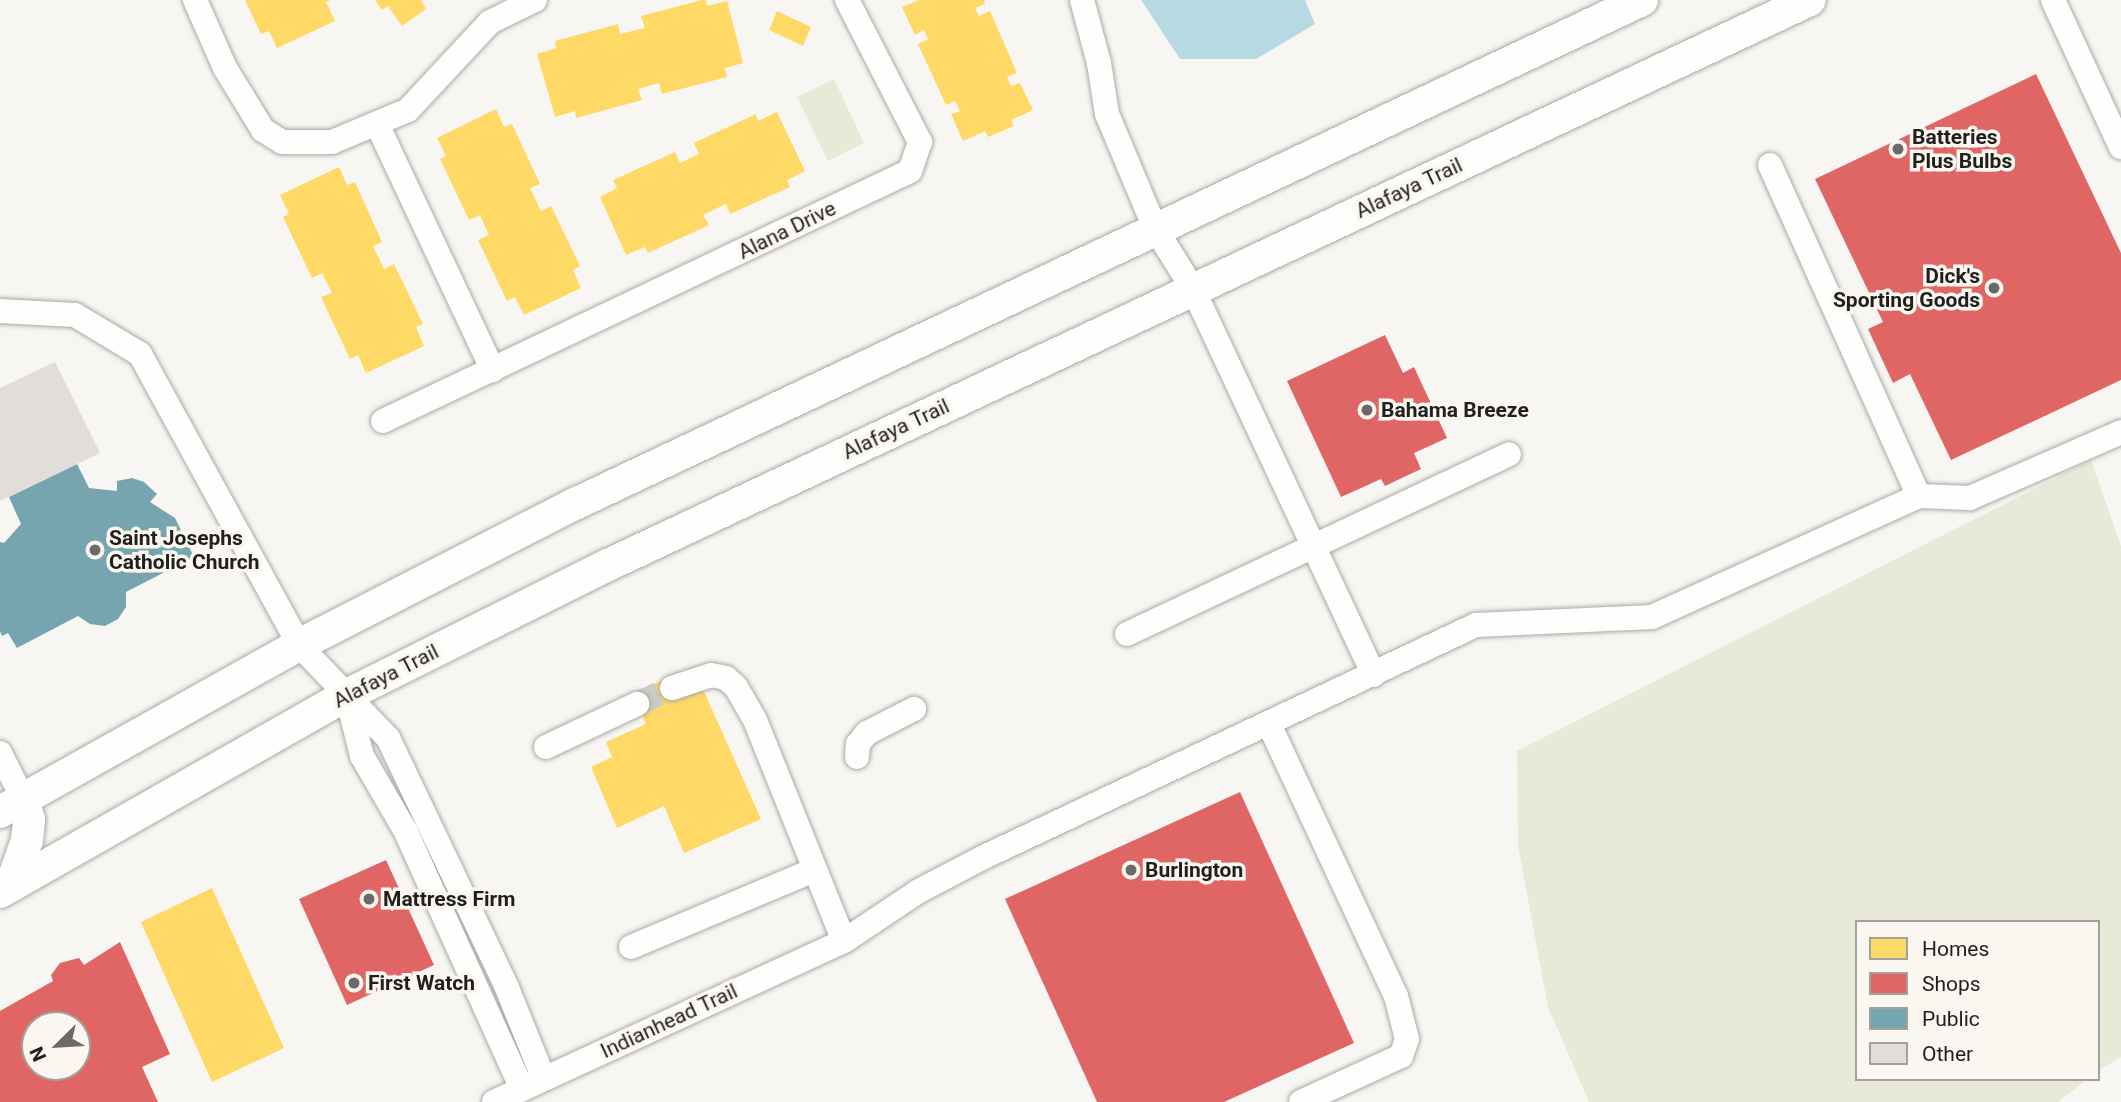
<!DOCTYPE html>
<html>
<head>
<meta charset="utf-8">
<style>
  body { margin:0 }
  #map { position:relative; width:2121px; height:1102px; overflow:hidden; background:#f8f6f3; font-family:Roboto,sans-serif }
  div>[style] { position:absolute }
  [style*='--x'] { left:calc(var(--x)*1px); top:calc(var(--y)*1px); width:calc(var(--w)*1px); rotate:calc(var(--a)*1deg) }
  .green>* { inset:0; background:#e8e9d6 }
  .water>* { inset:0; background:#b6d9e2 }
  .homes>* { inset:0; background:#ffd966 }
  .shops>* { inset:0; background:#e06666 }
  .public>* { inset:0; background:#76a5af }
  .building>* { inset:0; background:#e0dddb }
  .minor-tunnel>* { height:24px; margin-top:-12px; transform-origin:0; background:repeating-linear-gradient(90deg,#cdcbc8 0 24px,transparent 0 36px) }
  .roads { filter:drop-shadow(0 0 2px #aaa9a7) drop-shadow(0 0 2px #aaa9a7) }
  .minor>* { height:24px; margin:-12px; padding:0 12px; transform-origin:12px; border-radius:12px; background:#fefefd }
  .major>* { height:32px; margin:-16px; padding:0 16px; transform-origin:16px; border-radius:16px; background:#fefefd }
  .dots>* { width:19px; height:19px; translate:-50% -50%; box-sizing:border-box; border:4px solid #faf7f1; border-radius:50% }
  span { translate:-50% -50%; white-space:nowrap; text-align:center; line-height:1.15; -webkit-text-stroke:7px #faf7f1; paint-order:stroke }
  .poi-label { font-size:21px; color:#211f1d; font-weight:700 }
  .left { translate:0 -50%; text-align:left }
  .right { translate:-100% -50%; text-align:right }
  .street-label { font-size:21px; color:#211f1d }
  .legend { position:absolute; left:1855px; top:920px; width:245px; height:161px; box-sizing:border-box; background:#faf7f1; border:2px solid #a3a19c; margin:0; padding:9px 12px; list-style:none; font-size:21px; color:#211f1d }
  .legend li { display:flex; align-items:center; gap:14px; height:35px }
  .legend b { width:35px; border:2px solid #a3a19c }
  .north { position:absolute; left:21px; top:1011px; width:70px; height:70px; box-sizing:border-box; background:#faf7f1; border:2px solid #a3a19c; border-radius:50%; rotate:246deg; font-size:19px; font-weight:700; line-height:28px; text-align:center; color:#211f1d }
  .north::after { content:''; display:block; margin:auto; width:24px; height:32px; background:#6c6a68; clip-path:polygon(50% 0,100% 100%,50% 72%,0 100%) }
</style>
</head>
<body>
<div id="map">
  <div class="green">
    <i style="clip-path:polygon(834px 79px,864px 143px,828px 161px,797px 97px)"></i>
    <i style="clip-path:polygon(2091px 460px,2121px 546px,2121px 1057px,2098px 1071px,2098px 922px,1857px 922px,1857px 1079px,2087px 1079px,2058px 1102px,1589px 1102px,1548px 1007px,1518px 846px,1517px 751px)"></i>
  </div>
  <div class="water">
    <i style="clip-path:polygon(1141px 0,1305px 0,1315px 24px,1256px 59px,1180px 59px)"></i>
  </div>
  <div class="homes">
    <i style="clip-path:polygon(245px 0,331px 0,326px 2px,335px 21px,277px 48px,269px 31px,261px 34px)"></i>
    <i style="clip-path:polygon(375px 0,421px 0,426px 9px,402px 26px,388px 6px,382px 10px)"></i>
    <i style="clip-path:polygon(702px 0,706px 0,707px 6px,727px 1px,743px 63px,725px 68px,727px 77px,662px 94px,659px 83px,638px 89px,642px 100px,576px 118px,575px 111px,555px 117px,537px 54px,556px 48px,555px 41px,618px 24px,620px 34px,645px 28px,641px 16px)"></i>
    <i style="clip-path:polygon(919px 0,984px 0,985px 4px,975px 8px,979px 16px,990px 11px,1017px 73px,1007px 77px,1011px 86px,1020px 83px,1033px 110px,1011px 120px,1014px 126px,988px 137px,985px 131px,963px 141px,951px 114px,960px 111px,955px 101px,946px 105px,918px 44px,928px 39px,924px 30px,915px 35px,902px 7px)"></i>
    <i style="clip-path:polygon(777px 11px,811px 27px,803px 46px,769px 30px)"></i>
    <i style="clip-path:polygon(496px 109px,504px 127px,512px 124px,540px 184px,530px 188px,541px 211px,551px 206px,580px 266px,573px 270px,581px 288px,524px 315px,515px 297px,507px 301px,478px 240px,489px 235px,480px 215px,469px 220px,440px 159px,446px 156px,437px 138px)"></i>
    <i style="clip-path:polygon(777px 112px,805px 171px,787px 180px,790px 187px,730px 214px,726px 204px,703px 215px,709px 225px,648px 253px,645px 247px,626px 255px,600px 197px,617px 188px,613px 180px,675px 152px,680px 163px,699px 154px,694px 143px,756px 114px,758px 121px)"></i>
    <i style="clip-path:polygon(339px 167px,347px 185px,355px 182px,382px 242px,373px 246px,384px 269px,394px 264px,423px 324px,416px 327px,424px 346px,366px 373px,358px 355px,350px 359px,321px 297px,332px 293px,322px 273px,312px 278px,283px 217px,289px 214px,280px 195px)"></i>
    <i style="clip-path:polygon(668px 678px,676px 700px,702px 687px,761px 819px,684px 853px,664px 806px,617px 828px,591px 767px,612px 757px,606px 742px,646px 724px,633px 693px)"></i>
    <i style="clip-path:polygon(212px 888px,284px 1048px,212px 1082px,141px 922px)"></i>
  </div>
  <div class="shops">
    <i style="clip-path:polygon(2036px 74px,2121px 253px,2121px 380px,1951px 460px,1910px 374px,1893px 383px,1868px 329px,1883px 322px,1815px 179px)"></i>
    <i style="clip-path:polygon(1385px 335px,1403px 373px,1414px 367px,1447px 438px,1414px 453px,1421px 469px,1385px 486px,1381px 479px,1341px 497px,1287px 381px)"></i>
    <i style="clip-path:polygon(1240px 792px,1354px 1043px,1224px 1102px,1097px 1102px,1005px 899px)"></i>
    <i style="clip-path:polygon(386px 860px,434px 965px,347px 1005px,299px 899px)"></i>
    <i style="clip-path:polygon(evenodd,120px 942px,170px 1054px,142px 1067px,158px 1102px,0 1102px,0 1011px,53px 981px,51px 975px,60px 963px,79px 958px,84px 965px,120px 942px,35px 1025px,77px 1025px,77px 1067px,35px 1067px,35px 1025px)"></i>
  </div>
  <div class="public">
    <i style="clip-path:polygon(77px 464px,89px 488px,117px 491px,117px 481px,132px 478px,144px 482px,157px 494px,150px 502px,175px 518px,194px 557px,126px 592px,126px 607px,118px 619px,105px 626px,90px 624px,78px 616px,17px 648px,8px 633px,2px 636px,0 631px,0 542px,4px 543px,21px 524px,9px 497px)"></i>
  </div>
  <div class="building">
    <i style="clip-path:polygon(55px 362px,100px 453px,0 501px,0 388px)"></i>
  </div>
  <div class="minor-tunnel">
    <i style="--x:637;--y:704;--w:38;--a:-25"></i>
  </div>
  <div class="roads">
    <div class="minor">
      <i style="--x:195;--y:0;--w:74;--a:66.2"></i>
      <i style="--x:225;--y:68;--w:73;--a:58.5"></i>
      <i style="--x:263;--y:130;--w:22;--a:32"></i>
      <i style="--x:282;--y:142;--w:50;--a:0"></i>
      <i style="--x:332;--y:142;--w:82;--a:-22.8"></i>
      <i style="--x:408;--y:110;--w:120;--a:-47"></i>
      <i style="--x:490;--y:22;--w:50;--a:-26.1"></i>
      <i style="--x:1082;--y:0;--w:65;--a:74.9"></i>
      <i style="--x:1099;--y:63;--w:52;--a:81.1"></i>
      <i style="--x:1107;--y:114;--w:124;--a:67.2"></i>
      <i style="--x:1155;--y:228;--w:72;--a:58.1"></i>
      <i style="--x:1193;--y:289;--w:426;--a:64.9"></i>
      <i style="--x:2053;--y:0;--w:162;--a:65.2"></i>
      <i style="--x:377;--y:124;--w:272;--a:64.8"></i>
      <i style="--x:1770;--y:165;--w:363;--a:65.8"></i>
      <i style="--x:0;--y:311;--w:75;--a:3.1"></i>
      <i style="--x:75;--y:315;--w:76;--a:31"></i>
      <i style="--x:140;--y:354;--w:332;--a:61.3"></i>
      <i style="--x:299;--y:645;--w:129;--a:46.3"></i>
      <i style="--x:388;--y:738;--w:277;--a:64.5"></i>
      <i style="--x:507;--y:988;--w:98;--a:67.9"></i>
      <i style="--x:383;--y:421;--w:583;--a:-25.38"></i>
      <i style="--x:910;--y:171;--w:31;--a:-71"></i>
      <i style="--x:920;--y:142;--w:160;--a:-117.2"></i>
      <i style="--x:1127;--y:634;--w:422;--a:-25.2"></i>
      <i style="--x:672;--y:688;--w:41;--a:-18.4"></i>
      <i style="--x:711;--y:675;--w:15;--a:11"></i>
      <i style="--x:726;--y:678;--w:13;--a:42"></i>
      <i style="--x:736;--y:687;--w:38;--a:60"></i>
      <i style="--x:755;--y:720;--w:238;--a:68.1"></i>
      <i style="--x:347;--y:696;--w:62;--a:76"></i>
      <i style="--x:362;--y:756;--w:88;--a:59.9"></i>
      <i style="--x:406;--y:832;--w:282;--a:65.7"></i>
      <i style="--x:1269;--y:724;--w:300;--a:65"></i>
      <i style="--x:1396;--y:996;--w:44;--a:75.7"></i>
      <i style="--x:1407;--y:1039;--w:18;--a:109"></i>
      <i style="--x:1401;--y:1056;--w:110;--a:155.3"></i>
      <i style="--x:546;--y:747;--w:101;--a:-25.3"></i>
      <i style="--x:0;--y:753;--w:51;--a:63.4"></i>
      <i style="--x:857;--y:757;--w:13;--a:-86"></i>
      <i style="--x:858;--y:744;--w:14;--a:-51"></i>
      <i style="--x:867;--y:733;--w:53;--a:-27.1"></i>
      <i style="--x:631;--y:947;--w:199;--a:-22.8"></i>
      <i style="--x:494;--y:1102;--w:385;--a:-24.7"></i>
      <i style="--x:844;--y:941;--w:90;--a:-33.7"></i>
      <i style="--x:919;--y:891;--w:73;--a:-27.6"></i>
      <i style="--x:984;--y:857;--w:544;--a:-25.25"></i>
      <i style="--x:1476;--y:625;--w:176;--a:-2.6"></i>
      <i style="--x:1652;--y:617;--w:293;--a:-24.4"></i>
      <i style="--x:1919;--y:496;--w:51;--a:2.2"></i>
      <i style="--x:1970;--y:498;--w:165;--a:-23.6"></i>
    </div>
    <div class="major">
      <i style="--x:0;--y:812;--w:342;--a:-29.2"></i>
      <i style="--x:299;--y:645;--w:312;--a:-27.1"></i>
      <i style="--x:577;--y:503;--w:1178;--a:-25.28"></i>
      <i style="--x:11;--y:885;--w:48;--a:-70.4"></i>
      <i style="--x:27;--y:840;--w:20;--a:-84"></i>
      <i style="--x:29;--y:820;--w:22;--a:-106"></i>
      <i style="--x:0;--y:892;--w:399;--a:-29.6"></i>
      <i style="--x:347;--y:695;--w:289;--a:-26.5"></i>
      <i style="--x:606;--y:566;--w:1330;--a:-25.18"></i>
    </div>
  </div>
  <div class="dots">
    <i style="left:1898px;top:149px;background:#6c6a68"></i>
    <i style="left:1994px;top:288px;background:#6c6a68"></i>
    <i style="left:1367px;top:410px;background:#6c6a68"></i>
    <i style="left:95px;top:550px;background:#6c6a68"></i>
    <i style="left:1131px;top:870px;background:#6c6a68"></i>
    <i style="left:369px;top:899px;background:#6c6a68"></i>
    <i style="left:354px;top:983px;background:#6c6a68"></i>
  </div>
  <div class="poi-label">
    <span class="left" style="left:1912px;top:149px">Batteries<br>Plus Bulbs</span>
    <span class="right" style="left:1980px;top:288px">Dick's<br>Sporting Goods</span>
    <span class="left" style="left:1381px;top:410px">Bahama Breeze</span>
    <span class="left" style="left:109px;top:550px">Saint Josephs<br>Catholic Church</span>
    <span class="left" style="left:1145px;top:870px">Burlington</span>
    <span class="left" style="left:383px;top:899px">Mattress Firm</span>
    <span class="left" style="left:368px;top:983px">First Watch</span>
  </div>
  <div class="street-label">
    <span style="left:1409px;top:188px;rotate:-25deg">Alafaya Trail</span>
    <span style="left:787px;top:230px;rotate:-26deg">Alana Drive</span>
    <span style="left:896px;top:429px;rotate:-25deg">Alafaya Trail</span>
    <span style="left:386px;top:676px;rotate:-27deg">Alafaya Trail</span>
    <span style="left:669px;top:1021px;rotate:-25deg">Indianhead Trail</span>
  </div>
  <ul class="legend">
  <li><b style="height:19px;background:#ffd966"></b>Homes</li>
  <li><b style="height:19px;background:#e06666"></b>Shops</li>
  <li><b style="height:19px;background:#76a5af"></b>Public</li>
  <li><b style="height:19px;background:#e0dddb"></b>Other</li>
  </ul>
  <div class="north">N</div>
</div>
</body>
</html>
